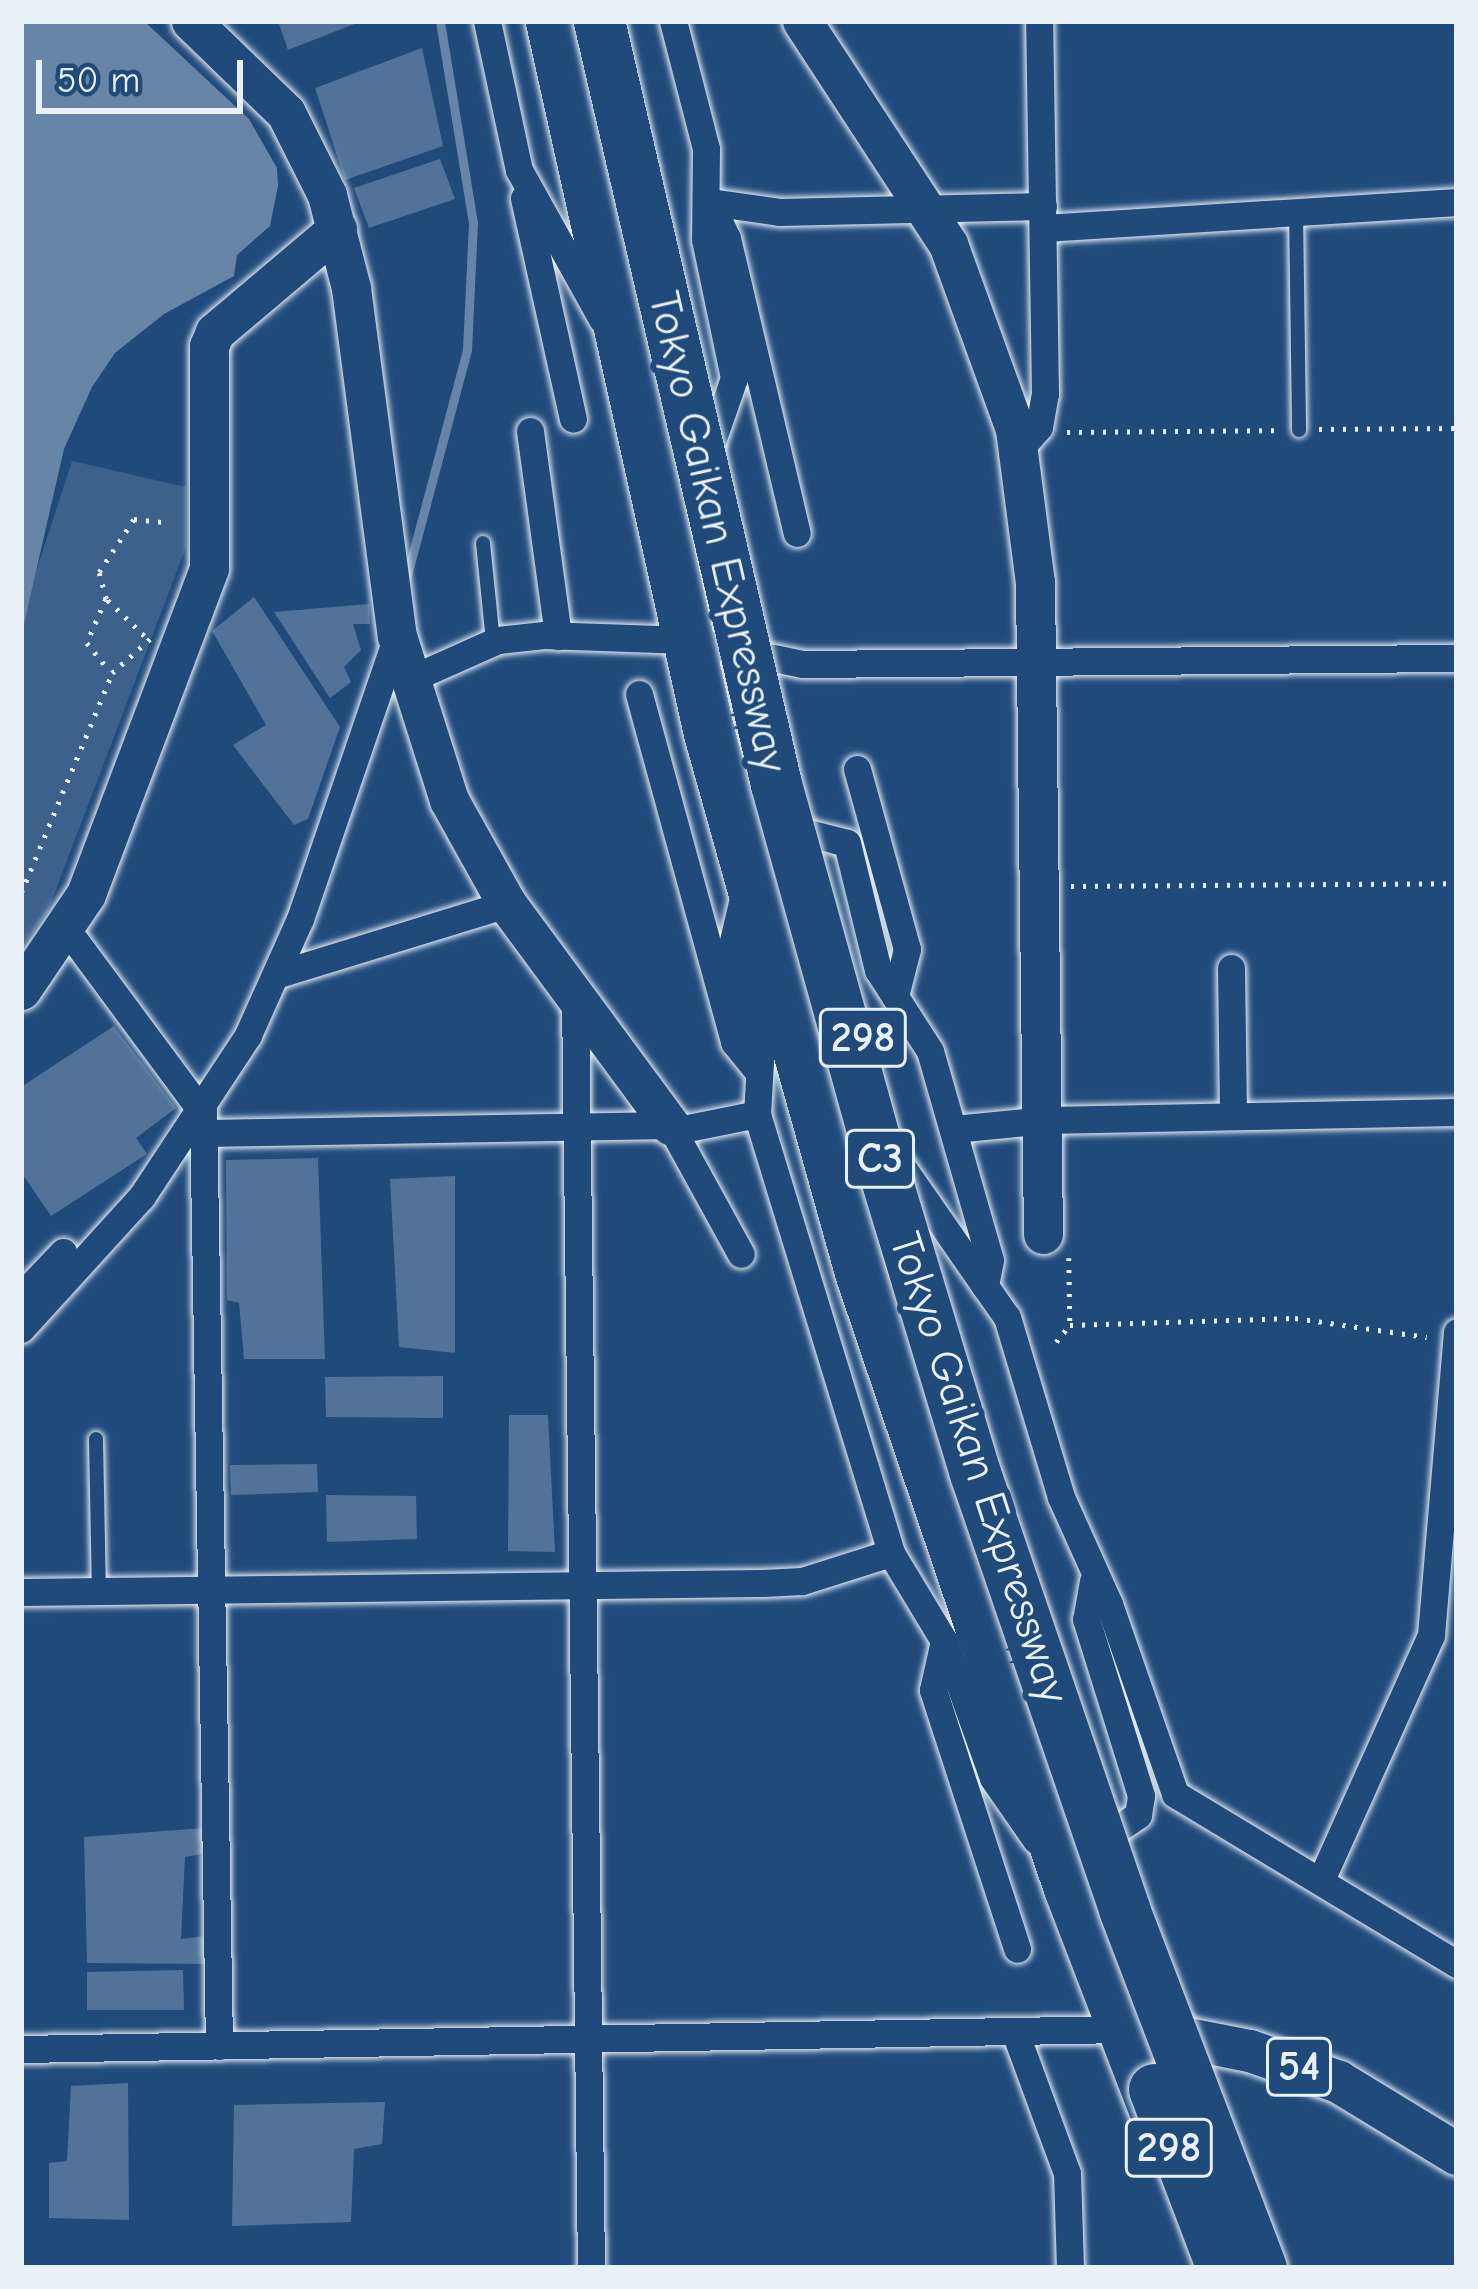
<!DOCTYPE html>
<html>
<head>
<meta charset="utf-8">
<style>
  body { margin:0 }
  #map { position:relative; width:1478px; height:2289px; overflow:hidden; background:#1f4a7a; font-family:"Comic Neue",sans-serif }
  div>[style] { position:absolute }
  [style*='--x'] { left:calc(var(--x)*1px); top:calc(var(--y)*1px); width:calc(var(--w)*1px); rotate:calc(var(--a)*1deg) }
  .green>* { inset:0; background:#3c628c }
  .water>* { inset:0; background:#6685a7 }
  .stream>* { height:9px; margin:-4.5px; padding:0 4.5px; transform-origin:4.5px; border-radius:4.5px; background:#6685a7 }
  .building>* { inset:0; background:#517399 }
  .path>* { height:4.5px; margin-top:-2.25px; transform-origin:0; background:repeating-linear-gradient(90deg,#e8f1f8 0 3px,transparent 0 12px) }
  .roads { filter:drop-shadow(0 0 3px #e8f1f8) drop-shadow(0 0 3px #e8f1f8) }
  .lane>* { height:14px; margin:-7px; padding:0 7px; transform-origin:7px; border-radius:7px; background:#1f4a7a }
  .street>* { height:27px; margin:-13.5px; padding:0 13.5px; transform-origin:13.5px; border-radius:13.5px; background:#1f4a7a }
  .secondary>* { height:39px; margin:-19.5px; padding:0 19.5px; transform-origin:19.5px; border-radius:19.5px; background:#1f4a7a }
  .primary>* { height:42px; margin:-21px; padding:0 21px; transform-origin:21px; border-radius:21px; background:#1f4a7a }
  .highway>* { height:51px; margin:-25.5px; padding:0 25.5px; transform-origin:25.5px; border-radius:25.5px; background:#1f4a7a }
  .bridges { filter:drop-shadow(0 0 3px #e8f1f8) drop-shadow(0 0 3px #e8f1f8) }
  .highway-bridge>* { height:51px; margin:-25.5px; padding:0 25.5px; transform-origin:25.5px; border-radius:25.5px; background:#1f4a7a }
  span { translate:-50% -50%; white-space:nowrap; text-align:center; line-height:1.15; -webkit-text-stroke:12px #1f4a7a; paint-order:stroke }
  .shield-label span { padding:3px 9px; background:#1f4a7a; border:3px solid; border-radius:9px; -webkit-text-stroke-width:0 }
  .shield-label { font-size:42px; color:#e8f1f8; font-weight:700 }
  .street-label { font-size:45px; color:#e8f1f8 }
  .frame { position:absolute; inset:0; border:24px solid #e8f1f8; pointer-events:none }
  .scale { position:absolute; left:36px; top:60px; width:207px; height:54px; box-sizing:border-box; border:6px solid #e8f1f8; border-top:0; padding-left:15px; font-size:36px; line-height:42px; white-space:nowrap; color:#e8f1f8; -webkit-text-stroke:9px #1f4a7a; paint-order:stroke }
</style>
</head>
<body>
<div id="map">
  <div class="green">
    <i style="clip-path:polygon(72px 461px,186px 487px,186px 547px,47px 913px,21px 947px,21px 618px)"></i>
  </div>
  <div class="water">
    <i style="clip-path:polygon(21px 21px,144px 21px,249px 119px,277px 168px,278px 186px,270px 226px,237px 255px,234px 276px,164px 314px,115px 353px,92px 387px,64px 449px,21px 637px)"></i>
  </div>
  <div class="stream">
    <i style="--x:405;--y:583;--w:241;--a:-75.1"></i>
    <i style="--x:467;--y:350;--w:127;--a:-87.3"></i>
    <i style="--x:473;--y:223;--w:205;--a:-99.3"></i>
  </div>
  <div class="building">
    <i style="clip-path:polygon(278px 21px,362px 21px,288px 50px)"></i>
    <i style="clip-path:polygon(422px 48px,443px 146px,345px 180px,315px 88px)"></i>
    <i style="clip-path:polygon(440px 159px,455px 199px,369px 228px,354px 188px)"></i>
    <i style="clip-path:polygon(254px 597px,340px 727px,308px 819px,294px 825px,233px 745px,266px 725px,212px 631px)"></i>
    <i style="clip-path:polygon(369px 604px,370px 624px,353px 624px,361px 650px,344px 667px,351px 682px,330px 698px,274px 612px)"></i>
    <i style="clip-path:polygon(114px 1026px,176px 1108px,136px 1138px,147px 1154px,51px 1216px,21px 1172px,21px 1087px)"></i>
    <i style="clip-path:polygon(318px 1158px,325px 1359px,244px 1359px,239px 1303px,227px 1300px,226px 1160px)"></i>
    <i style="clip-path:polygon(455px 1176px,455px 1353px,399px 1347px,390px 1179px)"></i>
    <i style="clip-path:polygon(443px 1376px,443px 1418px,326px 1417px,325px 1377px)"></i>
    <i style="clip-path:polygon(509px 1415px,548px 1415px,555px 1552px,508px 1551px)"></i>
    <i style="clip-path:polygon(317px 1464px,318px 1492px,231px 1495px,230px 1465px)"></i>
    <i style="clip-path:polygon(326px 1495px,416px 1496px,417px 1539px,327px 1542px)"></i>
    <i style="clip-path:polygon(204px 1828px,202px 1854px,185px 1857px,181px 1939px,205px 1936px,205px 1964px,87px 1963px,84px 1837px)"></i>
    <i style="clip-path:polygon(183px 1970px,184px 2010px,87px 2010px,87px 1972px)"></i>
    <i style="clip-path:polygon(128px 2083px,129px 2220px,49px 2218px,49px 2163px,67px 2161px,71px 2086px)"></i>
    <i style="clip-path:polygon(385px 2102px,382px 2144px,354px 2149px,351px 2222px,232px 2226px,234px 2105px)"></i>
  </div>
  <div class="path">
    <i style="--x:1319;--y:429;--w:138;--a:-0.4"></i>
    <i style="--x:1067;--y:432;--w:210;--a:-0.5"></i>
    <i style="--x:106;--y:599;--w:48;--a:113.4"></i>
    <i style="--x:87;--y:643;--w:36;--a:51"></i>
    <i style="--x:144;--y:636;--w:53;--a:-135.8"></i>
    <i style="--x:106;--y:599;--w:28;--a:-105"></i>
    <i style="--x:99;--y:572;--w:64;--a:-56.6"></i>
    <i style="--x:134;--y:519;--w:30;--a:6"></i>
    <i style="--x:1071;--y:886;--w:386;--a:-0.4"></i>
    <i style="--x:21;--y:893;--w:238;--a:-67.5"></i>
    <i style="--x:112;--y:673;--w:51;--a:-41.8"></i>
    <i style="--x:1069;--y:1258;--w:67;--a:89.1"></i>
    <i style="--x:1070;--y:1325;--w:225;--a:-1.8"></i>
    <i style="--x:1295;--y:1318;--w:133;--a:8.2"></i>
    <i style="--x:1056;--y:1342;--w:22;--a:-51"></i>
  </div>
  <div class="roads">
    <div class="lane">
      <i style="--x:1296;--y:210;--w:220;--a:89.2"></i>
      <i style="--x:483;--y:543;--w:100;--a:84.2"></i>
      <i style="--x:96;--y:1439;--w:153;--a:88.9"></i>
    </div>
    <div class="street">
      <i style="--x:487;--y:21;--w:152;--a:77.9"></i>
      <i style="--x:519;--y:170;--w:171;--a:60.9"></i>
      <i style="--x:673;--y:21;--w:132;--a:75.5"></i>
      <i style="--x:706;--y:149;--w:90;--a:90.6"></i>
      <i style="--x:705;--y:239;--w:142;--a:78.2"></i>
      <i style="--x:734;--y:378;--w:70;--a:109.2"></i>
      <i style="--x:524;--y:198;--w:226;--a:77.5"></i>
      <i style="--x:710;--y:202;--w:40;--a:65"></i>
      <i style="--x:727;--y:238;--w:303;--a:76.7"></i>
      <i style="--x:710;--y:202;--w:70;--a:8.2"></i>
      <i style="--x:779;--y:212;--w:264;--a:-1.3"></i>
      <i style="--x:1044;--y:228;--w:414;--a:-3.6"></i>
      <i style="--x:530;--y:431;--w:207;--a:82.2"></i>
      <i style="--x:1018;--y:451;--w:32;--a:-49"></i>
      <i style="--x:1039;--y:427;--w:34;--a:-80"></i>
      <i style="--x:1045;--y:394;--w:373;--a:-90.9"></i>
      <i style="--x:408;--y:680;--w:98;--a:-24"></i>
      <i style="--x:498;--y:640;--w:46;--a:-6.2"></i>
      <i style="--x:544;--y:635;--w:142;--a:2"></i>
      <i style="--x:686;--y:640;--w:119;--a:11.6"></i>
      <i style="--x:803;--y:664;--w:654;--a:-0.53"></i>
      <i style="--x:639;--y:694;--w:361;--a:74.7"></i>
      <i style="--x:734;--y:1042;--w:38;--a:51"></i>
      <i style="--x:857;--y:769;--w:187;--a:74.5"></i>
      <i style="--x:907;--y:949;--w:49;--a:104.3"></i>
      <i style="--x:808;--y:833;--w:40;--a:14.4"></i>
      <i style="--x:847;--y:843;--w:131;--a:76.3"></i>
      <i style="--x:878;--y:970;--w:96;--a:57.3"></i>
      <i style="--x:930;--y:1051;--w:217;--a:74"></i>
      <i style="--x:990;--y:1260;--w:26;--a:101"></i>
      <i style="--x:985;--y:1286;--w:38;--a:55"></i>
      <i style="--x:1007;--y:1317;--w:188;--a:73.3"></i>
      <i style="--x:1061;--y:1497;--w:117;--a:65.8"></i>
      <i style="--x:1109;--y:1604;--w:201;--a:70.8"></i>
      <i style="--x:1175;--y:1794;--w:329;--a:31.1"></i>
      <i style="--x:747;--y:881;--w:66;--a:103.2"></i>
      <i style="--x:732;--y:945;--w:104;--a:73.8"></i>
      <i style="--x:761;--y:1045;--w:69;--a:93.3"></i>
      <i style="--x:757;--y:1114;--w:459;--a:73"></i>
      <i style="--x:891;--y:1553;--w:103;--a:58.9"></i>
      <i style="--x:944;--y:1641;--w:145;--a:70.3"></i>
      <i style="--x:993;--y:1778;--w:75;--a:55.3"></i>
      <i style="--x:68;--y:931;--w:225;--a:53.5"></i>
      <i style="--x:1231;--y:968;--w:147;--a:89.2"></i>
      <i style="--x:279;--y:974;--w:239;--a:-17.1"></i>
      <i style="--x:575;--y:996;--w:1272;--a:89.28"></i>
      <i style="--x:203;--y:1109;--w:937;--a:89.02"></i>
      <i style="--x:954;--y:1129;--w:92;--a:-5.6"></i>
      <i style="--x:1046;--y:1120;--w:411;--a:-1.1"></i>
      <i style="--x:673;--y:1131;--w:86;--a:-11.4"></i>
      <i style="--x:205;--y:1133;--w:465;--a:-1"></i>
      <i style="--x:670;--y:1125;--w:147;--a:61.2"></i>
      <i style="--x:896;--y:1158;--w:156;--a:55.2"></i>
      <i style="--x:21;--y:1296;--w:61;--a:-46.3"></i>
      <i style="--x:21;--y:1329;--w:180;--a:-47.7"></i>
      <i style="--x:142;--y:1196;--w:193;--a:-56.6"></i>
      <i style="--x:248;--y:1035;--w:127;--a:-65.9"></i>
      <i style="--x:300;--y:919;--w:299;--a:-71.1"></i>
      <i style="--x:1093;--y:1581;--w:39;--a:100"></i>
      <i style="--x:1086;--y:1619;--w:185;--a:72.7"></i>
      <i style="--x:1141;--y:1796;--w:19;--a:99"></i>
      <i style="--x:1138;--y:1815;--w:30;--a:146"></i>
      <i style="--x:21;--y:1592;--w:741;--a:-0.7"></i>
      <i style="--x:762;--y:1583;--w:40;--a:-2.9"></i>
      <i style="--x:802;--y:1581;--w:93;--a:-17.5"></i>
      <i style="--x:944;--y:1641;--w:50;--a:102.7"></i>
      <i style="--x:933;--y:1690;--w:272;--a:72"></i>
      <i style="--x:1321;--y:1880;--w:269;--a:-65.8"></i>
      <i style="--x:1431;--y:1635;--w:304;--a:-85.1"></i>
      <i style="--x:1015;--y:2032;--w:150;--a:69.8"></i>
      <i style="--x:1067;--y:2173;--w:95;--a:88.2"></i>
      <i style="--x:21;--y:2049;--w:1101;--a:-1.04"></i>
    </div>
    <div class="secondary">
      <i style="--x:191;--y:21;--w:132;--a:44.1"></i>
      <i style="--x:286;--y:113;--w:92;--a:63.4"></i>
      <i style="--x:327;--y:195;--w:96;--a:75.5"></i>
      <i style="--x:351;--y:288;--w:351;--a:82.5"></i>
      <i style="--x:397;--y:636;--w:172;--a:72.4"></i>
      <i style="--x:449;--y:800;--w:119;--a:60.9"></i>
      <i style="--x:507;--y:904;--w:275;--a:53.6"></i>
      <i style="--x:802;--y:21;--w:267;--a:56.8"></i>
      <i style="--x:948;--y:244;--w:197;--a:70.1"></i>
      <i style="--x:1015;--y:429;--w:154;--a:82.6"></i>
      <i style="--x:1035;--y:582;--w:652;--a:89.3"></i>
      <i style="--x:21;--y:990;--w:116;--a:-55.9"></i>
      <i style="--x:86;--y:894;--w:348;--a:-69.3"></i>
      <i style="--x:209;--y:568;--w:222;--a:-90"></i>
      <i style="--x:209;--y:346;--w:15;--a:-67"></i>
      <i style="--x:215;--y:332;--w:160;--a:-40.2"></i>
    </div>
    <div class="primary">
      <i style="--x:1147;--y:2031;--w:105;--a:11"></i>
      <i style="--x:1250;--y:2051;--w:94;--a:19.2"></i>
      <i style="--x:1339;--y:2082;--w:138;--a:31.4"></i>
    </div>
    <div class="highway">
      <i style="--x:551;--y:21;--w:729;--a:77.49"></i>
      <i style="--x:709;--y:733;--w:560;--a:74.35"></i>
      <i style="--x:860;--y:1272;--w:650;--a:71.26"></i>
      <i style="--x:1069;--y:1888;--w:262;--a:69"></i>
    </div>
  </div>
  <div class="bridges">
    <div class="highway-bridge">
      <i style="--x:599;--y:21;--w:783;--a:76.94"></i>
      <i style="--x:776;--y:784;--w:382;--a:74.5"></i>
      <i style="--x:878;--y:1152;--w:335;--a:73.2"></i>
      <i style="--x:975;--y:1473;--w:461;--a:71.1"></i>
      <i style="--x:1124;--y:1909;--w:384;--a:69.1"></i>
      <i style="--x:1154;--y:2089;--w:191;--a:69.2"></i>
    </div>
  </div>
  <div class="shield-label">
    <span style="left:863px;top:1038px">298</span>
    <span style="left:880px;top:1159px">C3</span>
    <span style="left:1299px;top:2067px">54</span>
    <span style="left:1169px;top:2148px">298</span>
  </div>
  <div class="street-label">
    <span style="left:718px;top:532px;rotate:77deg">Tokyo Gaikan Expressway</span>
    <span style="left:979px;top:1468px;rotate:72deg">Tokyo Gaikan Expressway</span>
  </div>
  <div class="frame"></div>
  <div class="scale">50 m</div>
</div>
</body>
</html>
